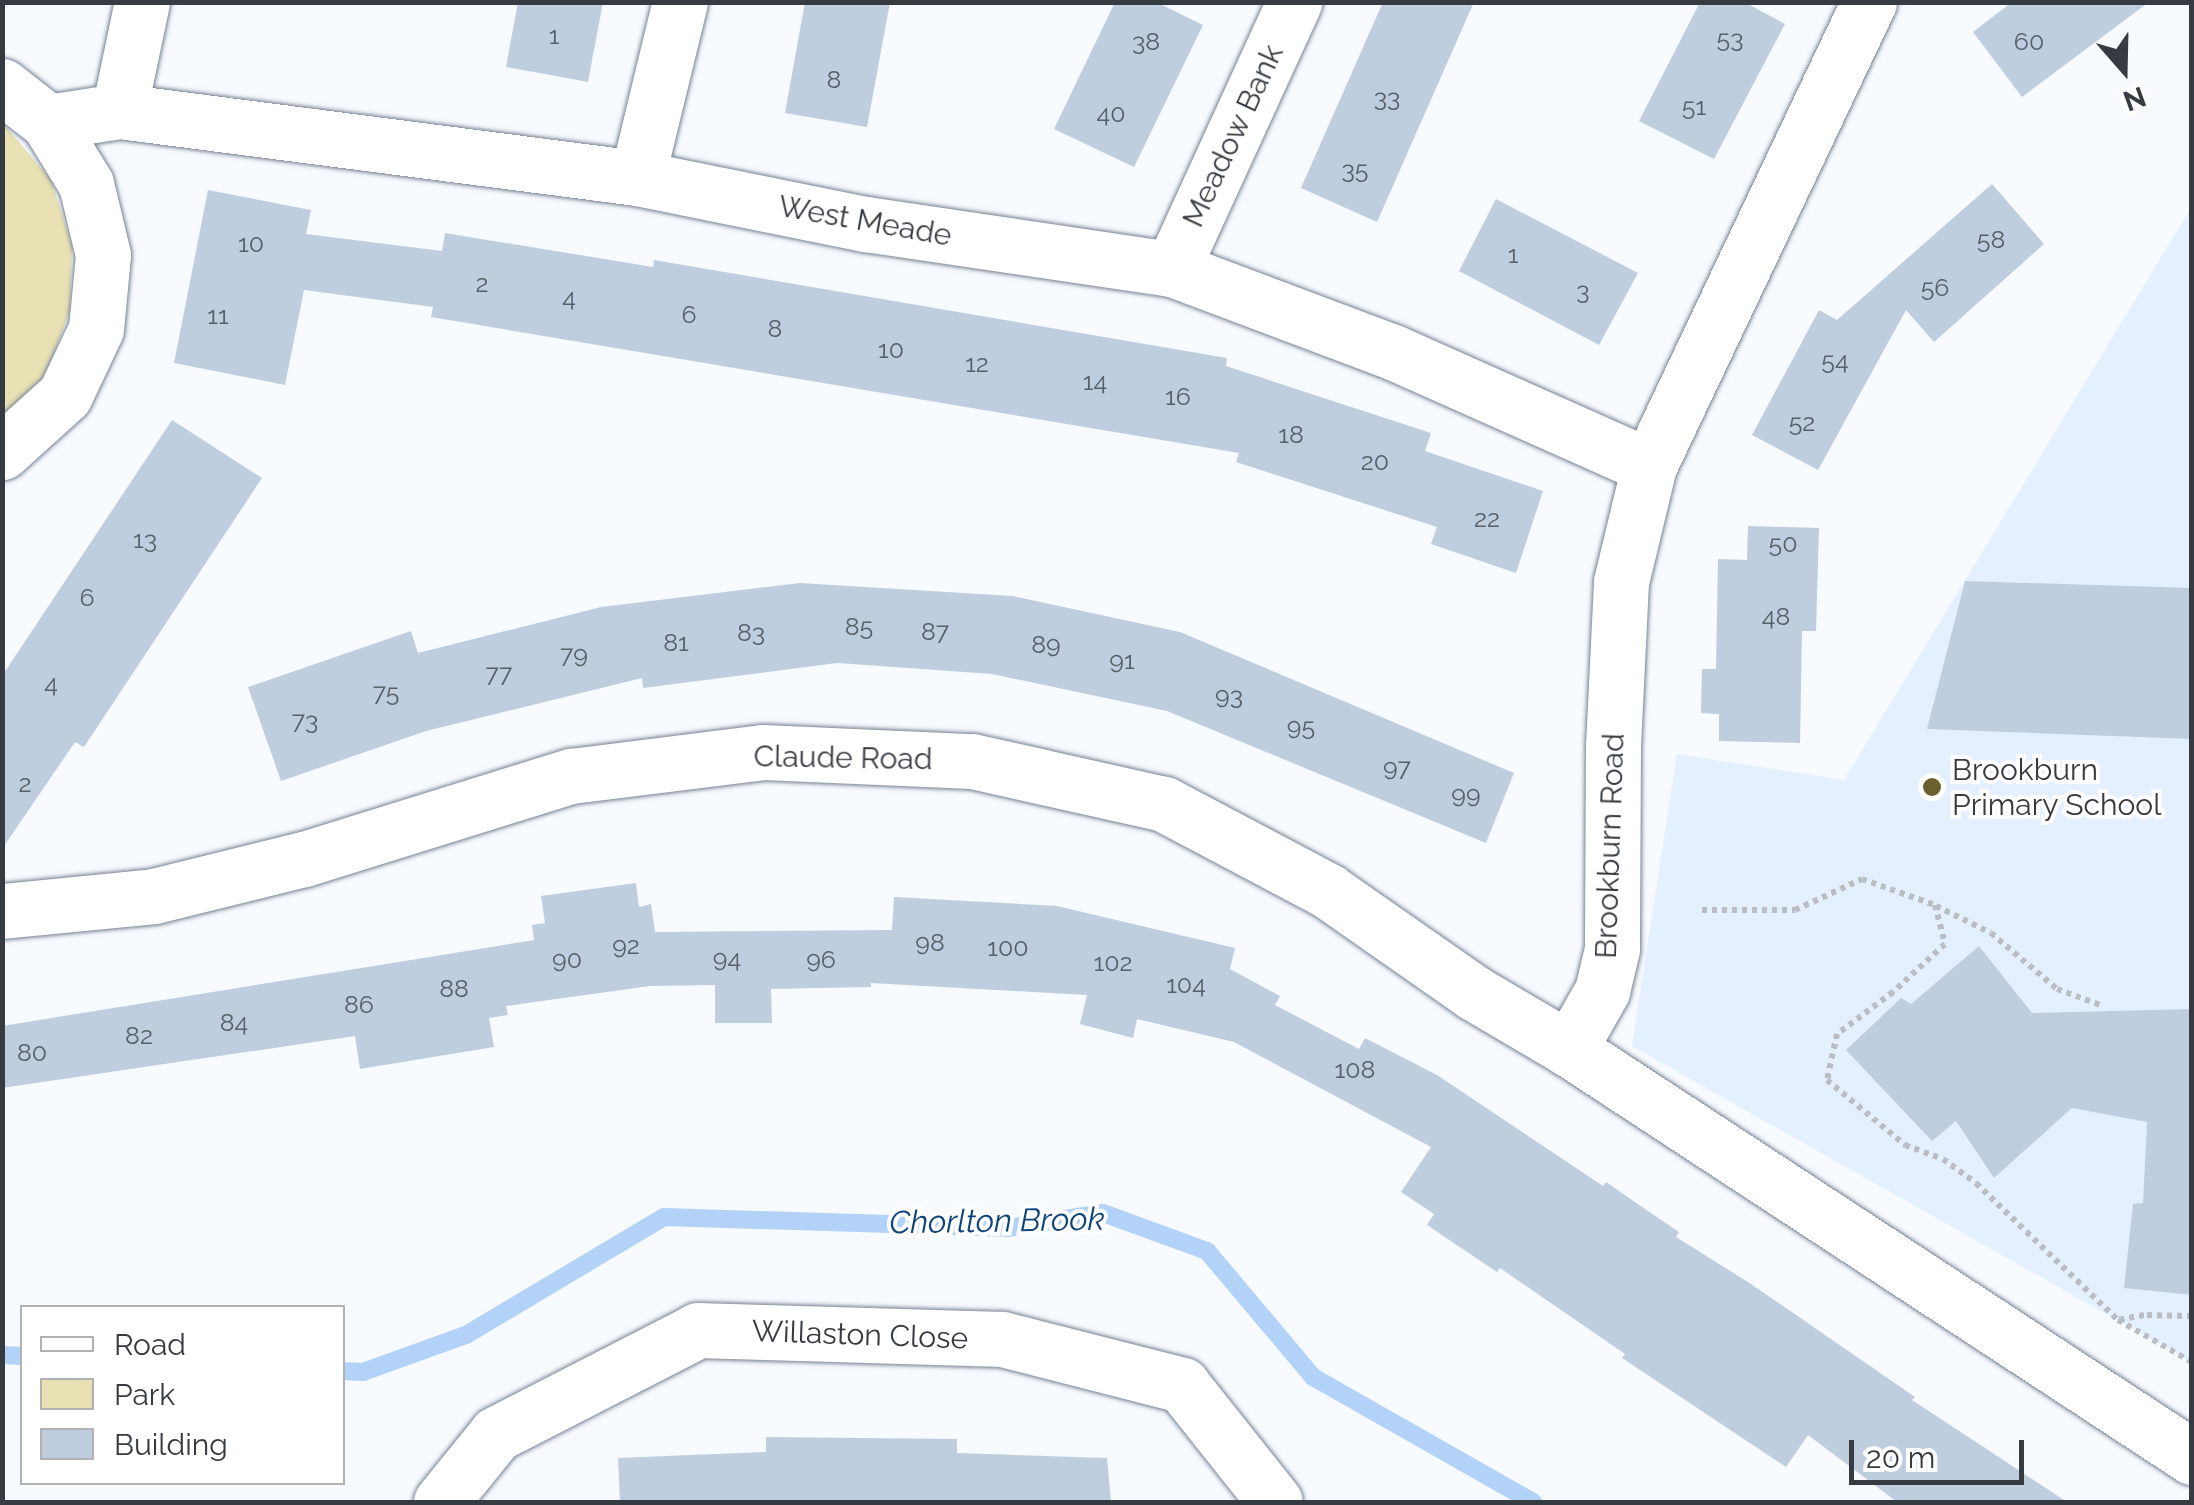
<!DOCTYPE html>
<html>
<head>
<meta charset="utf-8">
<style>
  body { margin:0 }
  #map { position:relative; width:2194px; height:1505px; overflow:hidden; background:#f7fafe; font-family:Raleway,sans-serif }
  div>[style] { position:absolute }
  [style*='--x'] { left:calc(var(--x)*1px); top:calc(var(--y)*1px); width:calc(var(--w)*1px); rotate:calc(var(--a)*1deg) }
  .built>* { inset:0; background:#e4f0ff }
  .green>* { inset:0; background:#e8e1b3 }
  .stream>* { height:18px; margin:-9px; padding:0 9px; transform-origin:9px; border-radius:9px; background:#b3d2f8 }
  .building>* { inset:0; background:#bfcedf }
  .path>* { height:6px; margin-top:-3px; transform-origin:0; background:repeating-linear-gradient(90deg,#babdc2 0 5px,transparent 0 10px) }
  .roads { filter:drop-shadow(0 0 2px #768393) drop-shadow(0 0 2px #768393) }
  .minor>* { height:55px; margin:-27.5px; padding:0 27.5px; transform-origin:27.5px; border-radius:27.5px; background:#fff }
  .dots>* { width:28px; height:28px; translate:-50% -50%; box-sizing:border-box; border:5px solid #fff; border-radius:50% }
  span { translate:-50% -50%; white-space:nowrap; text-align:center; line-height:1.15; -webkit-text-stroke:8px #fff; paint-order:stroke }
  .number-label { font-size:25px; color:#586069 }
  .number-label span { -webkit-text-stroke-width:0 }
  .street-label { font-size:30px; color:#363b42 }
  .poi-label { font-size:30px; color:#363b42 }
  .left { translate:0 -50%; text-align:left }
  .water-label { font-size:32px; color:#0d447a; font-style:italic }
  .frame { position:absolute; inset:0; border:5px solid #363b42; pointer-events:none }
  .legend { position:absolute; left:20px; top:1305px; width:325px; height:180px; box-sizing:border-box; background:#fff; border:2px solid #afb1b3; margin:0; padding:12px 18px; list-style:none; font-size:30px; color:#363b42 }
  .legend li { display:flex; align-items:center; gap:20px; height:50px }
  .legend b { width:50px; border:2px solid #afb1b3 }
  .north { position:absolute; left:2074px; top:20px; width:100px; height:100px; -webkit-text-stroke:8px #fff; paint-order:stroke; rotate:160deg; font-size:28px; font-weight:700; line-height:40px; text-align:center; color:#363b42 }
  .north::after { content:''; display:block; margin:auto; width:35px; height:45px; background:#363b42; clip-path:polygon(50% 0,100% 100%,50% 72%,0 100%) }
  .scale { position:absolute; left:1849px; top:1440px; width:175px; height:45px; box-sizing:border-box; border:5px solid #363b42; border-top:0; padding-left:12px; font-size:30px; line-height:35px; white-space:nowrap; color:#363b42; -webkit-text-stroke:8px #fff; paint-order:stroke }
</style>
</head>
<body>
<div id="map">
  <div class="built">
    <i style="clip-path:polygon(2191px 208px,2191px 1362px,1632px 1046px,1677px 754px,1844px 780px)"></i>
  </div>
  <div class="green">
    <i style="clip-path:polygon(2px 122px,51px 180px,72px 245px,70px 311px,45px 375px,3px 421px)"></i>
  </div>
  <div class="stream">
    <i style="--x:2;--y:1355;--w:20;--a:3"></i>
    <i style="--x:342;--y:1371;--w:21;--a:3"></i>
    <i style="--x:363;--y:1372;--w:109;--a:-19.8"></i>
    <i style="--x:466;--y:1335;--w:230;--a:-30.8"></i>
    <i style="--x:664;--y:1217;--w:344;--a:1.8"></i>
    <i style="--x:1008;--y:1228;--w:96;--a:-9"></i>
    <i style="--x:1103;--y:1213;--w:111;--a:20.1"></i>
    <i style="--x:1207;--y:1251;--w:165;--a:49.9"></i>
    <i style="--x:1313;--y:1377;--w:253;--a:29.6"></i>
  </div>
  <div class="building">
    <i style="clip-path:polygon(518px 2px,603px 2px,588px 82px,506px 67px)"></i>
    <i style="clip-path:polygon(805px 2px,890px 2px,867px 127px,785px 113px)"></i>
    <i style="clip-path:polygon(1115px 2px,1156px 2px,1203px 25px,1134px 167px,1054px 129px)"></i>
    <i style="clip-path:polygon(1383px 2px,1474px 2px,1377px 222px,1301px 188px)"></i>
    <i style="clip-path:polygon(1700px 2px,1744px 2px,1785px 24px,1714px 159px,1639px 121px)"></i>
    <i style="clip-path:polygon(2012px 2px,2149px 2px,2022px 97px,1973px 32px)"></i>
    <i style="clip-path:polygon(1992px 184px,2044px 244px,1934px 342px,1906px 310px,1818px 470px,1752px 435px,1819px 310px,1837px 320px)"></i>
    <i style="clip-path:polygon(208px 190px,311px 210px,306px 234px,442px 251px,445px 233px,653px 267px,654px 260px,1227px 358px,1226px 366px,1431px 433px,1425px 451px,1543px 491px,1516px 573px,1431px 544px,1437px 527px,1236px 462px,1239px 453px,431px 317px,433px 307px,304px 290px,285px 385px,174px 363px)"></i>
    <i style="clip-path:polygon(1496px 199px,1638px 273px,1599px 345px,1459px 271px)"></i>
    <i style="clip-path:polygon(172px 420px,262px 478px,84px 747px,75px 742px,2px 849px,2px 676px)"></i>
    <i style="clip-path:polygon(1748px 526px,1819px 528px,1816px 631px,1802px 631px,1800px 743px,1719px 741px,1719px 714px,1701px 713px,1702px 669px,1716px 669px,1718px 559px,1747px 560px)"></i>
    <i style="clip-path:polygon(1965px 581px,2192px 588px,2192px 739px,1927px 729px)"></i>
    <i style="clip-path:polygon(800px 583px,1012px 596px,1180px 632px,1514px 773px,1486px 843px,1167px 711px,992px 674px,837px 663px,643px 688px,642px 678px,426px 731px,281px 781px,248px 687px,411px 631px,418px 653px,601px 607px)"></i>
    <i style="clip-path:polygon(636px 883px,639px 907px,651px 904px,655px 932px,892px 930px,894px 897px,1057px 906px,1235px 948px,1230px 969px,1280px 996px,1275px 1005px,1359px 1049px,1365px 1038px,1437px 1075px,1603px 1186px,1606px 1182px,1642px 1207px,1679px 1232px,1676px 1237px,1751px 1284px,1915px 1397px,1912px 1400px,2067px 1502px,1897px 1502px,1808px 1435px,1786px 1467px,1622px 1358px,1625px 1354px,1500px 1268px,1497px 1272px,1427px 1225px,1434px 1214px,1401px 1192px,1431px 1147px,1234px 1042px,1137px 1019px,1133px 1038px,1080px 1024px,1087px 995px,871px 983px,871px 987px,771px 989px,772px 1023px,715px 1023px,715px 985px,650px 986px,506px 1006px,508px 1015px,489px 1018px,494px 1047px,415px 1060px,360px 1069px,355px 1036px,2px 1088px,2px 1026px,534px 940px,532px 925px,545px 923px,541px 896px)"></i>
    <i style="clip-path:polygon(1979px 946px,2032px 1013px,2192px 1009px,2192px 1295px,2124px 1288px,2133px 1204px,2143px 1203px,2147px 1122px,2072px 1108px,1994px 1178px,1956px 1121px,1932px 1141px,1846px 1050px,1901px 998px,1911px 1004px)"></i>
    <i style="clip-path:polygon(766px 1437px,957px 1439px,957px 1453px,1107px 1458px,1111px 1502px,620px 1502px,618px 1458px,766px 1452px)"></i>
  </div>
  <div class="path">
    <i style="--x:1936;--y:906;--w:61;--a:26.1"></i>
    <i style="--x:1991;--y:933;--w:87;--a:40.3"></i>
    <i style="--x:2057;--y:989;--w:49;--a:20.3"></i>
    <i style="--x:1702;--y:910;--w:93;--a:0"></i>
    <i style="--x:1795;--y:910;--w:74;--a:-24.8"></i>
    <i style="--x:1862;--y:879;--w:77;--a:19.6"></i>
    <i style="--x:1935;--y:905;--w:40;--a:75.6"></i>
    <i style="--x:1945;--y:944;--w:71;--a:137.3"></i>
    <i style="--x:1893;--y:992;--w:70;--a:143.1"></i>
    <i style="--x:1837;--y:1034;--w:47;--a:102.3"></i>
    <i style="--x:1827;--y:1080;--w:102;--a:39.8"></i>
    <i style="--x:1905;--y:1145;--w:40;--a:20.2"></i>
    <i style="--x:1943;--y:1159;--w:41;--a:36"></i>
    <i style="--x:1976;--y:1183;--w:197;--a:44"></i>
    <i style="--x:2192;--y:1316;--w:48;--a:-178.8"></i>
    <i style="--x:2144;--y:1315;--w:26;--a:169"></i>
    <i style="--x:2118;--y:1320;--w:85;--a:29.6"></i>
  </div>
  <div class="roads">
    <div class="minor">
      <i style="--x:1869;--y:2;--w:514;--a:115.37"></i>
      <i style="--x:1649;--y:466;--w:119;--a:103.6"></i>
      <i style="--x:1621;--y:582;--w:163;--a:92.8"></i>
      <i style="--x:1613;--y:745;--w:204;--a:90.3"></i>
      <i style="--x:1612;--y:949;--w:43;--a:103.4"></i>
      <i style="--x:1602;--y:991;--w:67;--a:119.6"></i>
      <i style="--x:1569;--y:1049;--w:745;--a:33.22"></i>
      <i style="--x:2;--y:86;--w:58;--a:38"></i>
      <i style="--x:48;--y:122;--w:73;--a:58.5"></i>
      <i style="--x:86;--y:184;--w:73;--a:76.5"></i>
      <i style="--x:103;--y:255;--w:74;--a:95.4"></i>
      <i style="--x:96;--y:329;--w:73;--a:115.2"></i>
      <i style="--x:65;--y:395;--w:85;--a:137.9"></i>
      <i style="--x:119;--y:111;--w:111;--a:-78.1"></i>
      <i style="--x:48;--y:122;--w:72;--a:-8.8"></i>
      <i style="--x:119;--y:111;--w:522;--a:7.37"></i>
      <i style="--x:637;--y:178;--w:234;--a:11.4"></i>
      <i style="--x:866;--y:224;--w:309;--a:8.4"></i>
      <i style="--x:1172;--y:269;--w:236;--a:20.6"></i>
      <i style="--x:1393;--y:352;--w:280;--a:24"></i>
      <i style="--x:637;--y:178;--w:181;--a:-76.3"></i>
      <i style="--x:1172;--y:269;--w:294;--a:-65.4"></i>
      <i style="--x:2;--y:911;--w:153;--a:-5.6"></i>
      <i style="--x:154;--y:896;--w:154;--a:-13.9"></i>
      <i style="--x:304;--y:859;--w:280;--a:-17.3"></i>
      <i style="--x:571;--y:776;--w:193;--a:-7.1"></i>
      <i style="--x:763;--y:752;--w:209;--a:2.5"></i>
      <i style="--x:972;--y:761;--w:197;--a:12.6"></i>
      <i style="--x:1164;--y:804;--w:186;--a:27.9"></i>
      <i style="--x:1328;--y:891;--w:178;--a:34.9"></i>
      <i style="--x:1474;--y:993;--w:110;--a:30.5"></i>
      <i style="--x:441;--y:1502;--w:87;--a:-51"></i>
      <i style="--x:496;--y:1434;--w:227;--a:-27.2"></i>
      <i style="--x:698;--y:1330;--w:304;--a:1.7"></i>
      <i style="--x:1002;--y:1339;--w:186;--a:14.3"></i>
      <i style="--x:1182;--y:1385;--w:149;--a:51.5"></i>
    </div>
  </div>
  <div class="dots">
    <i style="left:1932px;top:787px;background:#6a612e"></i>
  </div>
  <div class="number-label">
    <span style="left:554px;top:35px">1</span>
    <span style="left:1730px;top:38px">53</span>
    <span style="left:1146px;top:41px">38</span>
    <span style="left:2029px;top:41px">60</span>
    <span style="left:834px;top:79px">8</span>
    <span style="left:1387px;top:97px">33</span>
    <span style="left:1694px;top:106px">51</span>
    <span style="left:1111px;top:113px">40</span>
    <span style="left:1355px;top:169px">35</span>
    <span style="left:1991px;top:239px">58</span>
    <span style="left:251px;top:243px">10</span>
    <span style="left:1513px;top:254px">1</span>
    <span style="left:482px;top:283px">2</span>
    <span style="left:1935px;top:287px">56</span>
    <span style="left:1583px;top:290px">3</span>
    <span style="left:569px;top:297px">4</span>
    <span style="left:689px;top:314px">6</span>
    <span style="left:218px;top:315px">11</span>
    <span style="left:775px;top:328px">8</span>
    <span style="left:891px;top:349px">10</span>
    <span style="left:1835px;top:360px">54</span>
    <span style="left:977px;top:363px">12</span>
    <span style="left:1095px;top:381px">14</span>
    <span style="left:1178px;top:396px">16</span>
    <span style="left:1802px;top:422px">52</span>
    <span style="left:1291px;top:434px">18</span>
    <span style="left:1375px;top:461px">20</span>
    <span style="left:1487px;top:518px">22</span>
    <span style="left:145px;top:539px">13</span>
    <span style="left:1783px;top:543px">50</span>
    <span style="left:87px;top:597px">6</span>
    <span style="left:1776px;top:616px">48</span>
    <span style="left:859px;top:626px">85</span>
    <span style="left:935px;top:631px">87</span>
    <span style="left:751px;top:632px">83</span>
    <span style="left:676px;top:642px">81</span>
    <span style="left:1046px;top:644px">89</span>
    <span style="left:574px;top:654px">79</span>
    <span style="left:1122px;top:660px">91</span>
    <span style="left:499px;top:673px">77</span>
    <span style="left:51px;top:683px">4</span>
    <span style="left:386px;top:692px">75</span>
    <span style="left:1229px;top:695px">93</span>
    <span style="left:305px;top:720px">73</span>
    <span style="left:1301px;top:726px">95</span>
    <span style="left:1397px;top:767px">97</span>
    <span style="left:25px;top:783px">2</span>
    <span style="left:1466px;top:794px">99</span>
    <span style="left:930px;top:942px">98</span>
    <span style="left:626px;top:945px">92</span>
    <span style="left:1008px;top:947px">100</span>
    <span style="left:727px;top:958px">94</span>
    <span style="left:567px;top:959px">90</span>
    <span style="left:821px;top:959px">96</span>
    <span style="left:1113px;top:962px">102</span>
    <span style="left:1186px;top:984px">104</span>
    <span style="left:454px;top:988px">88</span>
    <span style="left:359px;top:1004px">86</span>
    <span style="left:234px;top:1022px">84</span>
    <span style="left:139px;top:1035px">82</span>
    <span style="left:32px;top:1052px">80</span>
    <span style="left:1355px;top:1069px">108</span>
  </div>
  <div class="street-label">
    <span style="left:1233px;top:136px;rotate:-65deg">Meadow Bank</span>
    <span style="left:865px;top:221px;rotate:10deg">West Meade</span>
    <span style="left:843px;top:758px;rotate:1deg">Claude Road</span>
    <span style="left:1610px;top:846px;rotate:-88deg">Brookburn Road</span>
    <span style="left:860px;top:1335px;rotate:2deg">Willaston Close</span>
  </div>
  <div class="poi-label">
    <span class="left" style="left:1952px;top:787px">Brookburn<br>Primary School</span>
  </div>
  <div class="water-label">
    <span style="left:997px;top:1221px;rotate:-1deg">Chorlton Brook</span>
  </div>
  <div class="frame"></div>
  <ul class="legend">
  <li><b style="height:12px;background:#fff"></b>Road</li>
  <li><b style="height:28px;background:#e8e1b3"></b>Park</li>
  <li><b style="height:28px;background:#bfcedf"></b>Building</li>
  </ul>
  <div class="north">N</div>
  <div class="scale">20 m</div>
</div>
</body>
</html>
